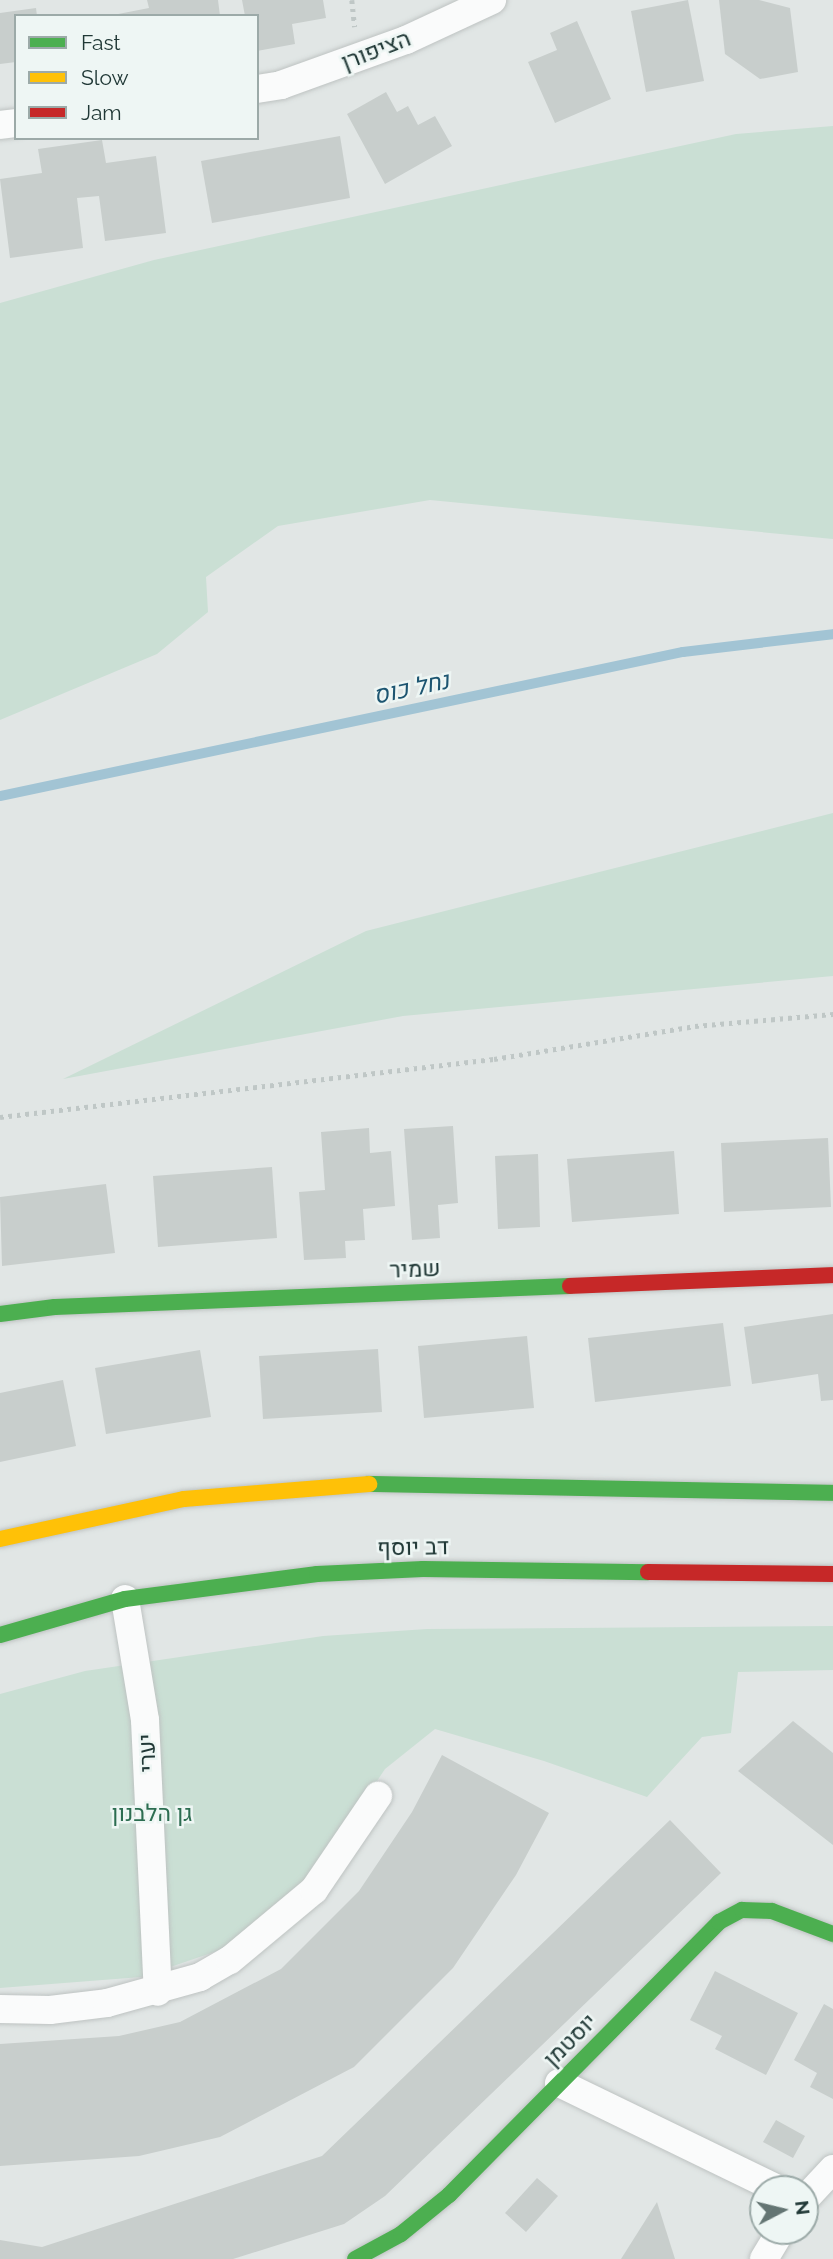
<!DOCTYPE html>
<html>
<head>
<meta charset="utf-8">
<style>
  body { margin:0 }
  #map { position:relative; width:833px; height:2259px; overflow:hidden; background:#e1e6e5; font-family:Raleway,Heebo,sans-serif }
  div>[style] { position:absolute }
  [style*='--x'] { left:calc(var(--x)*1px); top:calc(var(--y)*1px); width:calc(var(--w)*1px); rotate:calc(var(--a)*1deg) }
  .green>* { inset:0; background:#cadfd4 }
  .stream>* { height:10px; margin:-5px; padding:0 5px; transform-origin:5px; border-radius:5px; background:#a2c4d4 }
  .building>* { inset:0; background:#c8cecc }
  .path>* { height:4.5px; margin-top:-2.25px; transform-origin:0; background:repeating-linear-gradient(90deg,#bfc7c6 0 3.5px,transparent 0 8.5px) }
  .roads { filter:drop-shadow(0 0 2px #bec3c2) drop-shadow(0 0 2px #bec3c2) }
  .street>* { height:28px; margin:-14px; padding:0 14px; transform-origin:14px; border-radius:14px; background:#fafbfb }
  .fast>* { height:16px; margin:-8px; padding:0 8px; transform-origin:8px; border-radius:8px; background:#4caf50 }
  .slow>* { height:16px; margin:-8px; padding:0 8px; transform-origin:8px; border-radius:8px; background:#ffc107 }
  .jam>* { height:16px; margin:-8px; padding:0 8px; transform-origin:8px; border-radius:8px; background:#c62828 }
  span { translate:-50% -50%; white-space:nowrap; text-align:center; line-height:1.15; -webkit-text-stroke:5px #eef6f4; paint-order:stroke }
  .street-label { font-size:23px; color:#203836 }
  .park-label { font-size:23px; color:#2c6d51 }
  .water-label { font-size:24px; color:#1d5571; font-style:italic }
  .legend { position:absolute; left:14px; top:14px; width:245px; height:126px; box-sizing:border-box; background:#eef6f4; border:2px solid #9caaa8; margin:0; padding:9px 12px; list-style:none; font-size:21px; color:#203836 }
  .legend li { display:flex; align-items:center; gap:14px; height:35px }
  .legend b { width:35px; border:2px solid #9caaa8 }
  .north { position:absolute; left:749px; top:2175px; width:70px; height:70px; box-sizing:border-box; background:#eef6f4; border:2px solid #9caaa8; border-radius:50%; rotate:83deg; font-size:19px; font-weight:700; line-height:28px; text-align:center; color:#203836 }
  .north::after { content:''; display:block; margin:auto; width:24px; height:32px; background:#647573; clip-path:polygon(50% 0,100% 100%,50% 72%,0 100%) }
</style>
</head>
<body>
<div id="map">
  <div class="green">
    <i style="clip-path:polygon(833px 126px,833px 539px,430px 500px,278px 526px,206px 577px,208px 612px,157px 654px,0 720px,0 303px,154px 260px,736px 134px)"></i>
    <i style="clip-path:polygon(833px 813px,833px 976px,403px 1016px,63px 1079px,366px 931px)"></i>
    <i style="clip-path:polygon(833px 1626px,833px 1670px,738px 1672px,731px 1733px,702px 1737px,647px 1797px,544px 1761px,435px 1729px,385px 1769px,309px 1883px,223px 1949px,141px 1977px,0 1988px,0 1694px,85px 1671px,323px 1636px,427px 1629px)"></i>
  </div>
  <div class="stream">
    <i style="--x:0;--y:796;--w:698;--a:-11.91"></i>
    <i style="--x:683;--y:652;--w:151;--a:-6.8"></i>
  </div>
  <div class="building">
    <i style="clip-path:polygon(147px 0,218px 0,220px 16px,108px 16px,149px 8px)"></i>
    <i style="clip-path:polygon(242px 0,323px 0,326px 18px,292px 24px,295px 44px,257px 51px,257px 16px,245px 16px)"></i>
    <i style="clip-path:polygon(688px 0,704px 81px,646px 92px,631px 11px)"></i>
    <i style="clip-path:polygon(719px 0,759px 0,790px 8px,798px 72px,760px 79px,725px 54px)"></i>
    <i style="clip-path:polygon(36px 8px,37px 16px,16px 16px,16px 62px,0 64px,0 13px)"></i>
    <i style="clip-path:polygon(577px 21px,611px 99px,555px 123px,528px 62px,557px 50px,550px 33px)"></i>
    <i style="clip-path:polygon(386px 92px,397px 112px,408px 106px,418px 125px,435px 116px,452px 146px,385px 184px,347px 114px)"></i>
    <i style="clip-path:polygon(340px 136px,350px 198px,212px 223px,201px 161px)"></i>
    <i style="clip-path:polygon(102px 140px,106px 163px,156px 156px,166px 233px,105px 241px,99px 196px,77px 198px,83px 248px,10px 258px,0 179px,42px 173px,38px 149px)"></i>
    <i style="clip-path:polygon(453px 1126px,458px 1203px,438px 1205px,440px 1238px,412px 1240px,404px 1129px)"></i>
    <i style="clip-path:polygon(369px 1128px,370px 1153px,391px 1151px,395px 1206px,363px 1209px,365px 1240px,345px 1241px,346px 1258px,304px 1260px,299px 1192px,325px 1190px,321px 1132px)"></i>
    <i style="clip-path:polygon(828px 1138px,831px 1207px,724px 1212px,721px 1143px)"></i>
    <i style="clip-path:polygon(674px 1151px,679px 1214px,572px 1222px,567px 1159px)"></i>
    <i style="clip-path:polygon(538px 1154px,540px 1227px,498px 1229px,495px 1156px)"></i>
    <i style="clip-path:polygon(272px 1167px,277px 1238px,158px 1247px,153px 1176px)"></i>
    <i style="clip-path:polygon(106px 1184px,115px 1253px,2px 1266px,0 1197px)"></i>
    <i style="clip-path:polygon(833px 1314px,833px 1400px,821px 1401px,818px 1374px,752px 1384px,744px 1327px)"></i>
    <i style="clip-path:polygon(723px 1323px,731px 1386px,595px 1402px,588px 1338px)"></i>
    <i style="clip-path:polygon(527px 1336px,534px 1408px,424px 1418px,418px 1346px)"></i>
    <i style="clip-path:polygon(378px 1349px,382px 1412px,263px 1419px,259px 1356px)"></i>
    <i style="clip-path:polygon(200px 1350px,211px 1417px,106px 1434px,95px 1368px)"></i>
    <i style="clip-path:polygon(63px 1380px,76px 1446px,0 1462px,0 1393px)"></i>
    <i style="clip-path:polygon(793px 1721px,833px 1753px,833px 1845px,738px 1771px)"></i>
    <i style="clip-path:polygon(442px 1755px,549px 1813px,516px 1875px,453px 1968px,354px 2067px,220px 2137px,139px 2156px,0 2166px,0 2044px,119px 2036px,180px 2022px,281px 1969px,359px 1891px,412px 1812px)"></i>
    <i style="clip-path:polygon(670px 1820px,721px 1873px,385px 2196px,344px 2224px,233px 2259px,0 2259px,0 2240px,42px 2247px,322px 2156px)"></i>
    <i style="clip-path:polygon(715px 1971px,798px 2013px,766px 2075px,715px 2049px,722px 2036px,690px 2020px)"></i>
    <i style="clip-path:polygon(824px 2004px,833px 2009px,833px 2099px,810px 2087px,817px 2073px,794px 2060px)"></i>
    <i style="clip-path:polygon(776px 2120px,805px 2136px,793px 2158px,763px 2142px)"></i>
    <i style="clip-path:polygon(537px 2178px,558px 2196px,526px 2232px,505px 2213px)"></i>
    <i style="clip-path:polygon(657px 2202px,675px 2259px,621px 2259px)"></i>
  </div>
  <div class="path">
    <i style="--x:352;--y:0;--w:27;--a:84"></i>
    <i style="--x:0;--y:1117;--w:497;--a:-6.7"></i>
    <i style="--x:494;--y:1059;--w:204;--a:-9.3"></i>
    <i style="--x:695;--y:1026;--w:139;--a:-5"></i>
  </div>
  <div class="roads">
    <div class="street">
      <i style="--x:257;--y:89;--w:24;--a:-9"></i>
      <i style="--x:281;--y:85;--w:133;--a:-19.8"></i>
      <i style="--x:406;--y:40;--w:95;--a:-24.9"></i>
      <i style="--x:0;--y:125;--w:16;--a:-7"></i>
      <i style="--x:125;--y:1599;--w:123;--a:80.6"></i>
      <i style="--x:145;--y:1720;--w:272;--a:87.3"></i>
      <i style="--x:0;--y:2009;--w:50;--a:1.1"></i>
      <i style="--x:50;--y:2010;--w:57;--a:-7"></i>
      <i style="--x:107;--y:2003;--w:97;--a:-15.6"></i>
      <i style="--x:200;--y:1977;--w:34;--a:-30"></i>
      <i style="--x:230;--y:1960;--w:109;--a:-39.8"></i>
      <i style="--x:314;--y:1890;--w:114;--a:-55.8"></i>
      <i style="--x:559;--y:2083;--w:242;--a:25.9"></i>
      <i style="--x:805;--y:2199;--w:41;--a:-47"></i>
      <i style="--x:764;--y:2259;--w:33;--a:-59"></i>
    </div>
    <div class="fast">
      <i style="--x:0;--y:1314;--w:55;--a:-7.3"></i>
      <i style="--x:55;--y:1307;--w:515;--a:-2.34"></i>
      <i style="--x:369;--y:1484;--w:464;--a:1.1"></i>
      <i style="--x:0;--y:1635;--w:130;--a:-16.1"></i>
      <i style="--x:125;--y:1599;--w:194;--a:-7.4"></i>
      <i style="--x:317;--y:1574;--w:106;--a:-2.7"></i>
      <i style="--x:423;--y:1569;--w:225;--a:0.8"></i>
      <i style="--x:355;--y:2259;--w:52;--a:-28.5"></i>
      <i style="--x:401;--y:2234;--w:62;--a:-39.1"></i>
      <i style="--x:449;--y:2195;--w:384;--a:-45.3"></i>
      <i style="--x:719;--y:1922;--w:26;--a:-28"></i>
      <i style="--x:742;--y:1910;--w:30;--a:2"></i>
      <i style="--x:772;--y:1911;--w:65;--a:20.7"></i>
    </div>
    <div class="slow">
      <i style="--x:0;--y:1539;--w:188;--a:-12.3"></i>
      <i style="--x:184;--y:1499;--w:186;--a:-4.6"></i>
    </div>
    <div class="jam">
      <i style="--x:570;--y:1286;--w:263;--a:-2.4"></i>
      <i style="--x:648;--y:1572;--w:185;--a:0.6"></i>
    </div>
  </div>
  <div class="street-label">
    <span style="left:376px;top:50px;rotate:-21deg">הציפורן</span>
    <span style="left:415px;top:1269px;rotate:-2deg">שמיר</span>
    <span style="left:413px;top:1547px;rotate:-1deg">דב יוסף</span>
    <span style="left:147px;top:1753px;rotate:-92deg">יערי</span>
    <span style="left:570px;top:2040px;rotate:-45deg">יוסטמן</span>
  </div>
  <div class="park-label">
    <span style="left:152px;top:1813px">גן הלבנון</span>
  </div>
  <div class="water-label">
    <span style="left:411px;top:688px;rotate:-12deg">נחל כוס</span>
  </div>
  <ul class="legend">
  <li><b style="height:9px;background:#4caf50"></b>Fast</li>
  <li><b style="height:9px;background:#ffc107"></b>Slow</li>
  <li><b style="height:9px;background:#c62828"></b>Jam</li>
  </ul>
  <div class="north">N</div>
</div>
</body>
</html>
